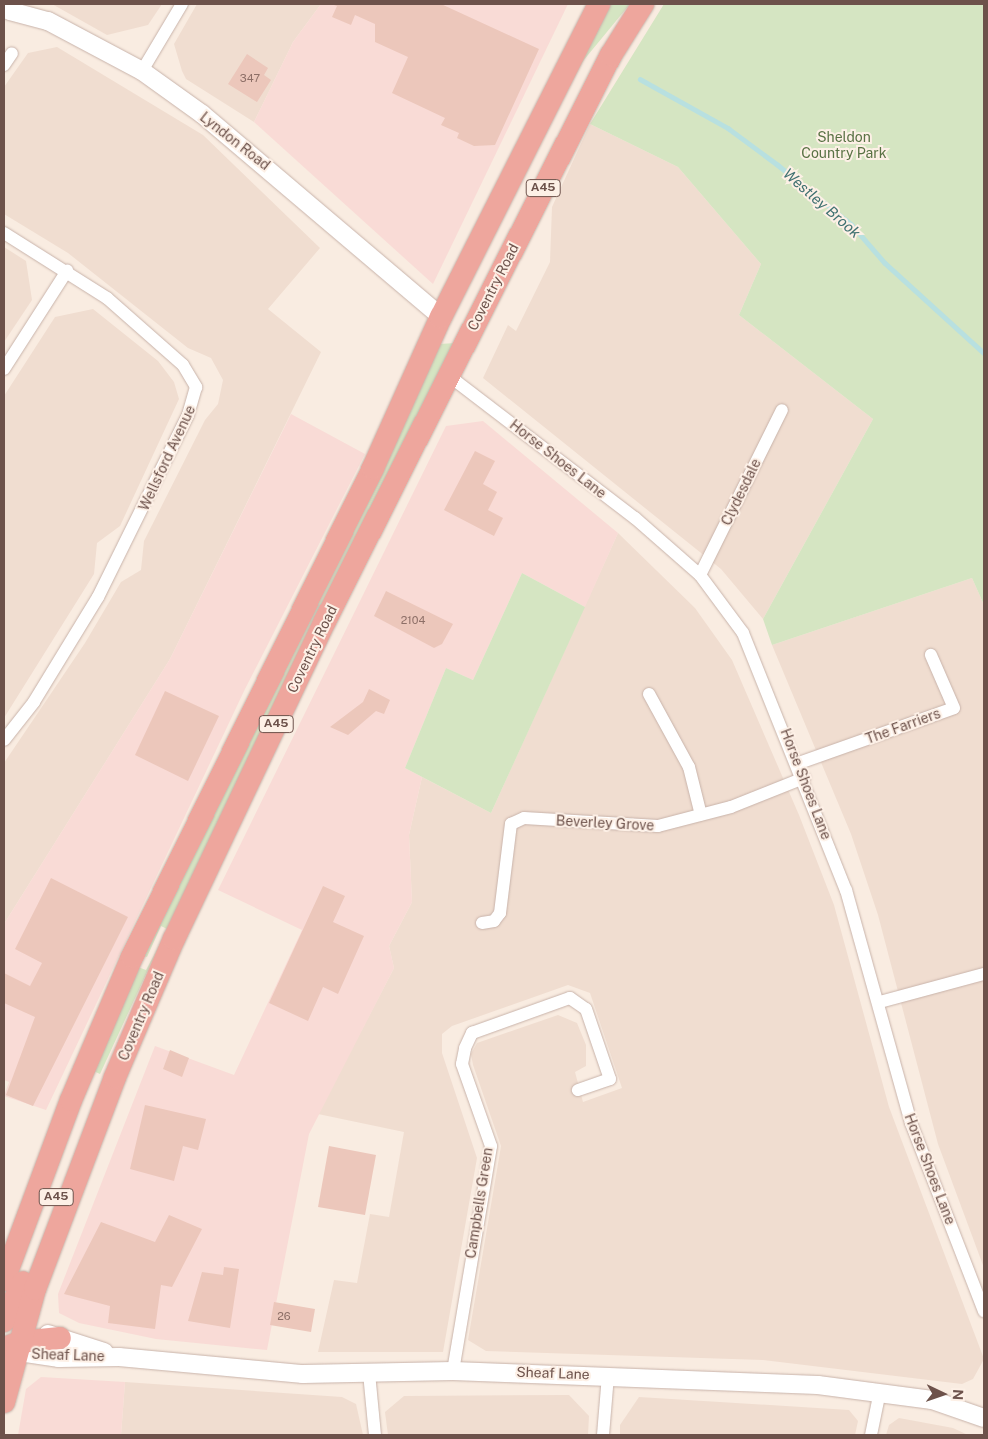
<!DOCTYPE html>
<html>
<head>
<meta charset="utf-8">
<style>
  body { margin:0 }
  #map { position:relative; width:988px; height:1439px; overflow:hidden; background:#f9ece1; font-family:"Public Sans",sans-serif }
  div>[style] { position:absolute }
  [style*='--x'] { left:calc(var(--x)*1px); top:calc(var(--y)*1px); width:calc(var(--w)*1px); rotate:calc(var(--a)*1deg) }
  .residential>* { inset:0; background:#f0ddd0 }
  .commercial>* { inset:0; background:#f9dbd6 }
  .green>* { inset:0; background:#d5e5c2 }
  .stream>* { height:4.5px; margin:-2.25px; padding:0 2.25px; transform-origin:2.25px; border-radius:2.25px; background:#b8e0e0 }
  .building>* { inset:0; background:#ecc7bb }
  .roads { filter:drop-shadow(0 0 1px #c8b3aa) drop-shadow(0 0 1px #c8b3aa) }
  .street>* { height:12px; margin:-6px; padding:0 6px; transform-origin:6px; border-radius:6px; background:#fff }
  .secondary>* { height:18px; margin:-9px; padding:0 9px; transform-origin:9px; border-radius:9px; background:#fff }
  .highway>* { height:22px; margin:-11px; padding:0 11px; transform-origin:11px; border-radius:11px; background:#eea69d }
  span { translate:-50% -50%; white-space:nowrap; text-align:center; line-height:1.15; -webkit-text-stroke:4px #fdf0e6; paint-order:stroke }
  .number-label { font-size:11px; color:#8d6f67 }
  .number-label span { -webkit-text-stroke-width:0 }
  .shield-label span { padding:1px 4px; background:#fdf0e6; border:1px solid; border-radius:4px; -webkit-text-stroke-width:0 }
  .shield-label { font-size:12px; color:#6d524b; font-weight:700 }
  .park-label { font-size:14px; color:#597244 }
  .street-label { font-size:14px; color:#6d524b }
  .water-label { font-size:15px; color:#417272; font-style:italic }
  .frame { position:absolute; inset:0; border:5px solid #6d524b; pointer-events:none }
  .north { position:absolute; left:918px; top:1369px; width:50px; height:50px; -webkit-text-stroke:4px #fdf0e6; paint-order:stroke; rotate:93deg; font-size:14px; font-weight:700; line-height:20px; text-align:center; color:#6d524b }
  .north::after { content:''; display:block; margin:auto; width:18px; height:22px; background:#6d524b; clip-path:polygon(50% 0,100% 100%,50% 72%,0 100%) }
</style>
</head>
<body>
<div id="map">
  <div class="residential">
    <i style="clip-path:polygon(52px 4px,162px 4px,148px 25px,107px 35px)"></i>
    <i style="clip-path:polygon(197px 4px,321px 4px,293px 42px,254px 122px,186px 79px,182px 71px,174px 44px)"></i>
    <i style="clip-path:polygon(57px 47px,203px 135px,320px 248px,268px 309px,321px 352px,170px 659px,4px 924px,4px 763px,85px 643px,121px 582px,141px 570px,144px 541px,205px 420px,218px 404px,223px 380px,211px 358px,188px 348px,68px 253px,4px 214px,4px 87px,28px 53px)"></i>
    <i style="clip-path:polygon(590px 124px,678px 167px,761px 264px,739px 315px,873px 419px,763px 619px,721px 569px,483px 378px,508px 325px,516px 331px,550px 262px,552px 207px)"></i>
    <i style="clip-path:polygon(4px 247px,26px 261px,32px 300px,4px 342px)"></i>
    <i style="clip-path:polygon(93px 309px,158px 361px,174px 382px,179px 399px,120px 526px,97px 543px,94px 574px,4px 718px,4px 396px,55px 317px)"></i>
    <i style="clip-path:polygon(618px 533px,695px 608px,732px 660px,799px 815px,834px 905px,889px 1107px,984px 1359px,973px 1379px,962px 1384px,763px 1360px,486px 1351px,468px 1340px,501px 1146px,473px 1065px,471px 1054px,477px 1043px,558px 1015px,577px 1023px,586px 1045px,586px 1066px,575px 1072px,583px 1102px,622px 1088px,590px 993px,568px 985px,452px 1026px,442px 1034px,442px 1053px,477px 1158px,443px 1352px,318px 1352px,334px 1280px,357px 1283px,370px 1214px,389px 1217px,404px 1132px,318px 1114px,394px 968px,389px 946px,412px 902px,409px 835px,422px 777px,491px 813px)"></i>
    <i style="clip-path:polygon(972px 578px,984px 605px,984px 1268px,938px 1144px,878px 915px,851px 834px,772px 645px)"></i>
    <i style="clip-path:polygon(125px 1382px,342px 1397px,356px 1404px,363px 1435px,121px 1435px)"></i>
    <i style="clip-path:polygon(569px 1395px,589px 1416px,588px 1435px,388px 1435px,385px 1412px,404px 1396px)"></i>
    <i style="clip-path:polygon(639px 1397px,849px 1410px,858px 1421px,855px 1435px,620px 1435px,620px 1425px)"></i>
    <i style="clip-path:polygon(899px 1418px,953px 1428px,968px 1435px,886px 1435px,889px 1425px)"></i>
  </div>
  <div class="commercial">
    <i style="clip-path:polygon(321px 4px,568px 4px,433px 284px,254px 122px,293px 42px)"></i>
    <i style="clip-path:polygon(291px 414px,365px 454px,245px 689px,46px 1110px,4px 1096px,9px 1082px,4px 1080px,4px 924px,170px 659px)"></i>
    <i style="clip-path:polygon(483px 421px,618px 533px,585px 607px,522px 573px,473px 680px,446px 668px,405px 768px,422px 777px,409px 835px,412px 902px,389px 946px,394px 968px,309px 1134px,267px 1350px,156px 1339px,79px 1323px,59px 1313px,58px 1294px,155px 1046px,234px 1075px,302px 930px,218px 890px,446px 426px)"></i>
    <i style="clip-path:polygon(41px 1377px,125px 1382px,121px 1435px,18px 1435px,26px 1389px)"></i>
  </div>
  <div class="green">
    <i style="clip-path:polygon(610px 4px,630px 4px,583px 61px,554px 115px)"></i>
    <i style="clip-path:polygon(664px 4px,984px 4px,984px 605px,972px 578px,772px 645px,763px 619px,873px 419px,739px 315px,761px 264px,678px 167px,590px 124px)"></i>
    <i style="clip-path:polygon(456px 343px,169px 930px,161px 926px,147px 957px,144px 956px,439px 344px)"></i>
    <i style="clip-path:polygon(522px 573px,585px 607px,491px 813px,405px 768px,446px 668px,473px 680px)"></i>
    <i style="clip-path:polygon(161px 942px,100px 1074px,91px 1070px,138px 967px,146px 970px)"></i>
  </div>
  <div class="stream">
    <i style="--x:640;--y:79;--w:101;--a:29.1"></i>
    <i style="--x:728;--y:128;--w:62;--a:36.5"></i>
    <i style="--x:778;--y:165;--w:95;--a:39"></i>
    <i style="--x:852;--y:225;--w:50;--a:49"></i>
    <i style="--x:885;--y:263;--w:134;--a:42.3"></i>
  </div>
  <div class="building">
    <i style="clip-path:polygon(331px 4px,441px 4px,539px 49px,495px 145px,474px 146px,457px 138px,459px 133px,441px 125px,445px 118px,392px 93px,408px 57px,375px 42px,375px 24px,355px 15px,351px 25px,332px 17px,337px 6px)"></i>
    <i style="clip-path:polygon(247px 54px,268px 68px,264px 75px,271px 80px,257px 102px,228px 84px)"></i>
    <i style="clip-path:polygon(475px 451px,495px 461px,483px 484px,497px 492px,488px 510px,503px 518px,494px 536px,444px 510px)"></i>
    <i style="clip-path:polygon(386px 591px,453px 624px,442px 644px,434px 648px,374px 616px)"></i>
    <i style="clip-path:polygon(369px 689px,390px 700px,384px 714px,376px 711px,348px 735px,330px 727px,363px 702px)"></i>
    <i style="clip-path:polygon(165px 691px,219px 716px,188px 781px,135px 755px)"></i>
    <i style="clip-path:polygon(51px 878px,128px 917px,33px 1106px,6px 1095px,35px 1017px,4px 1003px,4px 973px,30px 986px,42px 963px,15px 949px)"></i>
    <i style="clip-path:polygon(323px 886px,345px 896px,333px 922px,364px 936px,338px 994px,323px 987px,308px 1021px,269px 1003px)"></i>
    <i style="clip-path:polygon(170px 1050px,189px 1058px,182px 1077px,163px 1069px)"></i>
    <i style="clip-path:polygon(145px 1105px,206px 1119px,198px 1150px,183px 1146px,174px 1181px,130px 1169px)"></i>
    <i style="clip-path:polygon(329px 1146px,376px 1155px,365px 1215px,318px 1207px)"></i>
    <i style="clip-path:polygon(169px 1215px,202px 1229px,172px 1287px,161px 1285px,155px 1329px,108px 1323px,110px 1306px,64px 1294px,101px 1222px,155px 1242px)"></i>
    <i style="clip-path:polygon(224px 1267px,239px 1269px,230px 1328px,188px 1321px,202px 1272px,223px 1275px)"></i>
    <i style="clip-path:polygon(274px 1302px,315px 1309px,311px 1332px,270px 1325px)"></i>
  </div>
  <div class="roads">
    <div class="street">
      <i style="--x:4;--y:65;--w:14;--a:-56"></i>
      <i style="--x:142;--y:71;--w:78;--a:-59.2"></i>
      <i style="--x:4;--y:233;--w:122;--a:32.3"></i>
      <i style="--x:107;--y:298;--w:101;--a:41.4"></i>
      <i style="--x:183;--y:365;--w:26;--a:59"></i>
      <i style="--x:196;--y:387;--w:29;--a:106"></i>
      <i style="--x:188;--y:415;--w:203;--a:116.3"></i>
      <i style="--x:98;--y:597;--w:123;--a:121.4"></i>
      <i style="--x:34;--y:702;--w:48;--a:128.3"></i>
      <i style="--x:4;--y:369;--w:117;--a:-57.3"></i>
      <i style="--x:449;--y:376;--w:234;--a:37.4"></i>
      <i style="--x:635;--y:518;--w:86;--a:41.2"></i>
      <i style="--x:700;--y:575;--w:72;--a:53.4"></i>
      <i style="--x:743;--y:633;--w:277;--a:68.2"></i>
      <i style="--x:846;--y:890;--w:242;--a:74.4"></i>
      <i style="--x:911;--y:1123;--w:202;--a:68.8"></i>
      <i style="--x:700;--y:575;--w:184;--a:-63.6"></i>
      <i style="--x:649;--y:694;--w:83;--a:61.3"></i>
      <i style="--x:689;--y:767;--w:49;--a:76"></i>
      <i style="--x:799;--y:763;--w:164;--a:-19.5"></i>
      <i style="--x:954;--y:708;--w:58;--a:-113.5"></i>
      <i style="--x:482;--y:923;--w:12;--a:-9"></i>
      <i style="--x:494;--y:921;--w:10;--a:-53"></i>
      <i style="--x:500;--y:913;--w:90;--a:-83"></i>
      <i style="--x:511;--y:824;--w:14;--a:-25"></i>
      <i style="--x:524;--y:818;--w:134;--a:3.4"></i>
      <i style="--x:658;--y:826;--w:75;--a:-14.6"></i>
      <i style="--x:731;--y:807;--w:79;--a:-21.7"></i>
      <i style="--x:880;--y:1002;--w:108;--a:-15.1"></i>
      <i style="--x:453;--y:1371;--w:228;--a:-80.4"></i>
      <i style="--x:491;--y:1146;--w:87;--a:-109.5"></i>
      <i style="--x:462;--y:1064;--w:16;--a:-79"></i>
      <i style="--x:465;--y:1048;--w:17;--a:-65"></i>
      <i style="--x:472;--y:1033;--w:104;--a:-19.7"></i>
      <i style="--x:570;--y:998;--w:19;--a:35"></i>
      <i style="--x:586;--y:1009;--w:74;--a:71.1"></i>
      <i style="--x:610;--y:1079;--w:34;--a:161"></i>
      <i style="--x:369;--y:1373;--w:62;--a:84.5"></i>
      <i style="--x:603;--y:1435;--w:60;--a:-85.2"></i>
      <i style="--x:871;--y:1435;--w:45;--a:-78.4"></i>
    </div>
    <div class="secondary">
      <i style="--x:4;--y:4;--w:9;--a:49"></i>
      <i style="--x:10;--y:11;--w:39;--a:15"></i>
      <i style="--x:48;--y:21;--w:106;--a:28"></i>
      <i style="--x:142;--y:71;--w:74;--a:35.6"></i>
      <i style="--x:202;--y:114;--w:314;--a:40.3"></i>
      <i style="--x:48;--y:1334;--w:59;--a:17.8"></i>
      <i style="--x:6;--y:1350;--w:54;--a:8.6"></i>
      <i style="--x:59;--y:1358;--w:60;--a:-1"></i>
      <i style="--x:119;--y:1357;--w:185;--a:5.3"></i>
      <i style="--x:303;--y:1374;--w:150;--a:-1.1"></i>
      <i style="--x:453;--y:1371;--w:365;--a:2.2"></i>
      <i style="--x:818;--y:1385;--w:115;--a:7.5"></i>
      <i style="--x:932;--y:1400;--w:55;--a:19.1"></i>
    </div>
    <div class="highway">
      <i style="--x:4;--y:1280;--w:192;--a:-69.6"></i>
      <i style="--x:71;--y:1100;--w:155;--a:-66.9"></i>
      <i style="--x:132;--y:957;--w:545;--a:-63.76"></i>
      <i style="--x:373;--y:468;--w:166;--a:-65.8"></i>
      <i style="--x:441;--y:317;--w:351;--a:-63.2"></i>
      <i style="--x:4;--y:1321;--w:43;--a:-64"></i>
      <i style="--x:7;--y:1347;--w:14;--a:-21"></i>
      <i style="--x:20;--y:1342;--w:40;--a:-5.7"></i>
      <i style="--x:4;--y:1402;--w:117;--a:-74.7"></i>
      <i style="--x:35;--y:1289;--w:227;--a:-69.3"></i>
      <i style="--x:115;--y:1077;--w:150;--a:-66.9"></i>
      <i style="--x:174;--y:939;--w:352;--a:-64.6"></i>
      <i style="--x:325;--y:621;--w:634;--a:-63.19"></i>
      <i style="--x:611;--y:55;--w:60;--a:-57.9"></i>
    </div>
  </div>
  <div class="number-label">
    <span style="left:250px;top:78px">347</span>
    <span style="left:413px;top:620px">2104</span>
    <span style="left:284px;top:1316px">26</span>
  </div>
  <div class="shield-label">
    <span style="left:543px;top:188px">A45</span>
    <span style="left:276px;top:724px">A45</span>
    <span style="left:56px;top:1197px">A45</span>
  </div>
  <div class="park-label">
    <span style="left:844px;top:145px">Sheldon<br>Country Park</span>
  </div>
  <div class="street-label">
    <span style="left:235px;top:141px;rotate:38deg">Lyndon Road</span>
    <span style="left:493px;top:287px;rotate:-63deg">Coventry Road</span>
    <span style="left:167px;top:458px;rotate:-65deg">Wellsford Avenue</span>
    <span style="left:558px;top:459px;rotate:38deg">Horse Shoes Lane</span>
    <span style="left:741px;top:492px;rotate:-64deg">Clydesdale</span>
    <span style="left:312px;top:649px;rotate:-64deg">Coventry Road</span>
    <span style="left:903px;top:726px;rotate:-20deg">The Farriers</span>
    <span style="left:806px;top:784px;rotate:69deg">Horse Shoes Lane</span>
    <span style="left:605px;top:823px;rotate:3deg">Beverley Grove</span>
    <span style="left:141px;top:1016px;rotate:-67deg">Coventry Road</span>
    <span style="left:930px;top:1169px;rotate:69deg">Horse Shoes Lane</span>
    <span style="left:479px;top:1203px;rotate:-81deg">Campbells Green</span>
    <span style="left:68px;top:1355px;rotate:2deg">Sheaf Lane</span>
    <span style="left:553px;top:1373px;rotate:2deg">Sheaf Lane</span>
  </div>
  <div class="water-label">
    <span style="left:822px;top:203px;rotate:41deg">Westley Brook</span>
  </div>
  <div class="frame"></div>
  <div class="north">N</div>
</div>
</body>
</html>
